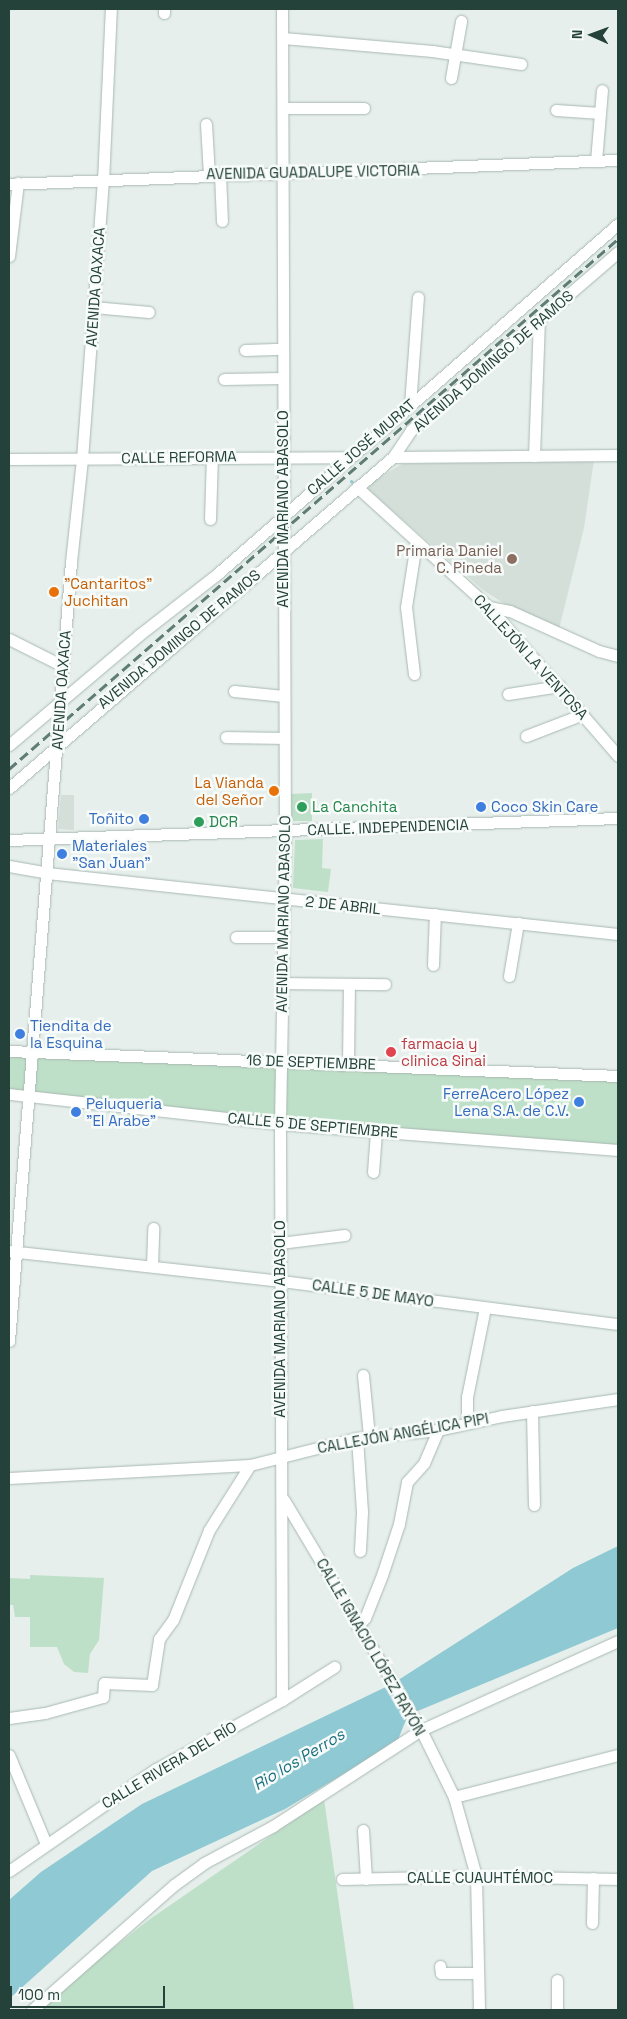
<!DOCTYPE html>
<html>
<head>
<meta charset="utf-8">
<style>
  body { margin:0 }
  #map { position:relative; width:627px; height:2019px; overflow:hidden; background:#e6efeb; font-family:"Space Grotesk",sans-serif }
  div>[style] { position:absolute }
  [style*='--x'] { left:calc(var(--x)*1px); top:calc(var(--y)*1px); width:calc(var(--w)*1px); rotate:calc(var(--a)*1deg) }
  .built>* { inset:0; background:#d4dfda }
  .green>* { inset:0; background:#bfe0c8 }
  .water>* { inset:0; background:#8ec9d4 }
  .stream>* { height:3px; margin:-1.5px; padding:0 1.5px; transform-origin:1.5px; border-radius:1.5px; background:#8ec9d4 }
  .roads { filter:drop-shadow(0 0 1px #a8b8b2) drop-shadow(0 0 1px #a8b8b2) }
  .minor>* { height:11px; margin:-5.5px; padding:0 5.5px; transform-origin:5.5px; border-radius:5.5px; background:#fff }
  .rail>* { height:3px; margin-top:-1.5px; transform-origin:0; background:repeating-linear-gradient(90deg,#5f7d75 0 10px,transparent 0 15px) }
  .dots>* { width:14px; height:14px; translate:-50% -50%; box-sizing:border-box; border:2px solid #f7fbf9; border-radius:50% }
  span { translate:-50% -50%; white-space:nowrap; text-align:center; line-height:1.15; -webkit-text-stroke:5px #f7fbf9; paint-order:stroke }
  .street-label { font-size:15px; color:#24423a }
  .education-label { font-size:15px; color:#785e54 }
  .right { translate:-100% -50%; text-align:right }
  .food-label { font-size:15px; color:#c56008 }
  .left { translate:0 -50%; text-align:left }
  .leisure-label { font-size:15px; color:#27864d }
  .shop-label { font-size:15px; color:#366cbe }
  .health-label { font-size:15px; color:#be3a42 }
  .water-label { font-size:16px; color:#1c6f80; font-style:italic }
  .frame { position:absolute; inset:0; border:10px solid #24423a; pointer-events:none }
  .north { position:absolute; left:567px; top:10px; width:50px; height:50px; -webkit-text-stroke:4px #f7fbf9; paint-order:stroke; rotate:272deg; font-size:14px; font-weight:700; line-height:20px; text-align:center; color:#24423a }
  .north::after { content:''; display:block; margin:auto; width:18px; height:22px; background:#24423a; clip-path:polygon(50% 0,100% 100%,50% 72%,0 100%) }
  .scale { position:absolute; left:10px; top:1986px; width:155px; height:22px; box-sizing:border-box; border:2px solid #24423a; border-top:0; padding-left:6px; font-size:15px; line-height:18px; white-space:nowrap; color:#24423a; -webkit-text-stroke:4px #f7fbf9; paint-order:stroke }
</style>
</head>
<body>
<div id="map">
  <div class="built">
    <i style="clip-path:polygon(594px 460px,584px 528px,559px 629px,508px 606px,483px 590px,368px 489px,372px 482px,402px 464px)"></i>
    <i style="clip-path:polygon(61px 795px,74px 795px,74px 830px,58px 829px)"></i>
  </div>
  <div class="green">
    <i style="clip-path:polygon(312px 793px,312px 821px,292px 821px,291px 794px)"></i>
    <i style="clip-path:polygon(323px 839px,322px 868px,331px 869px,328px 892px,293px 888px,295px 840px)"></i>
    <i style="clip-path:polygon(9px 1051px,618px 1076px,618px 1150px,9px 1095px)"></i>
    <i style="clip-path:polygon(30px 1575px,104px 1578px,99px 1640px,90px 1654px,88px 1673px,74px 1672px,64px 1664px,57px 1647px,30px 1647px,30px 1617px,15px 1617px,13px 1605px,9px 1605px,9px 1578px,30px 1579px)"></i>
    <i style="clip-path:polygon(324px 1799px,354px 2010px,41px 2010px,57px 1992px,150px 1919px)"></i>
  </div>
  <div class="water">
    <i style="clip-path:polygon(618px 1546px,618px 1628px,408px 1715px,397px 1742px,285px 1809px,152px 1871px,9px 1999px,9px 1900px,41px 1872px,142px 1804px,392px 1684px,573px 1568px)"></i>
  </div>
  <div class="stream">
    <i style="--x:351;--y:481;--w:1;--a:45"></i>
  </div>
  <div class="roads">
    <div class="minor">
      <i style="--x:164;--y:13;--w:4;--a:-90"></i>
      <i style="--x:283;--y:38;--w:150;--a:5"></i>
      <i style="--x:432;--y:51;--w:90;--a:8.3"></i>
      <i style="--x:451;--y:78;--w:58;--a:-80"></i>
      <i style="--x:283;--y:108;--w:81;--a:0"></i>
      <i style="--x:556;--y:110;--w:44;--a:3.9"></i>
      <i style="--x:206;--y:124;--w:50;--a:86.6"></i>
      <i style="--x:596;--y:161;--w:71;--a:-85.2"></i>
      <i style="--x:220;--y:174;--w:47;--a:87.6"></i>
      <i style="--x:9;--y:184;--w:609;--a:-2.26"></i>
      <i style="--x:9;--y:256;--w:74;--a:-83"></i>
      <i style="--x:93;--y:307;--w:56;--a:5.1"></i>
      <i style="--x:245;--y:350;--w:37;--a:-2"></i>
      <i style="--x:224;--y:379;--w:58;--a:-1"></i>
      <i style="--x:410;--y:405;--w:108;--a:-85.8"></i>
      <i style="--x:534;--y:456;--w:136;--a:-87.9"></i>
      <i style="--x:393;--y:457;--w:225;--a:-0.5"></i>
      <i style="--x:9;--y:459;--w:341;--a:-0.3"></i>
      <i style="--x:357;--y:487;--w:178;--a:42.3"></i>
      <i style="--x:489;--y:607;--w:197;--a:49.1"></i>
      <i style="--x:210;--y:519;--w:62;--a:-88.2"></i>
      <i style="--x:489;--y:607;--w:21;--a:11"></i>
      <i style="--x:510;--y:611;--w:98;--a:24.2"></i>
      <i style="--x:599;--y:651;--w:20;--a:15"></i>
      <i style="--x:9;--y:639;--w:60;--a:26.6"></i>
      <i style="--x:414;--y:674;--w:67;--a:-96.8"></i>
      <i style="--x:406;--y:607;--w:65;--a:-81.1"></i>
      <i style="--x:234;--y:691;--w:50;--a:5.7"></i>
      <i style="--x:508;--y:694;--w:52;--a:-8.9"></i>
      <i style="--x:526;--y:736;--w:61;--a:-21.1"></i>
      <i style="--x:226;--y:737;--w:57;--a:1"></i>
      <i style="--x:9;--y:745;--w:170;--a:-40.2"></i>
      <i style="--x:139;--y:635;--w:98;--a:-37.9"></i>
      <i style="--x:216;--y:575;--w:534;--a:-41.13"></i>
      <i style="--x:9;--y:788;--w:507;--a:-40.76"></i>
      <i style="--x:393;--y:457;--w:32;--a:-56"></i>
      <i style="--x:411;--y:430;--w:273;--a:-40.7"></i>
      <i style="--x:9;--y:840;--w:609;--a:-2.07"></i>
      <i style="--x:9;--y:866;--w:39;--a:10"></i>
      <i style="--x:47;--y:873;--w:574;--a:6.1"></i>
      <i style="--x:236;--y:937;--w:46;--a:0"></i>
      <i style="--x:433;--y:965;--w:51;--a:-87.8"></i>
      <i style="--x:509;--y:976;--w:54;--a:-80.4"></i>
      <i style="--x:282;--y:983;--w:103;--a:0.6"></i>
      <i style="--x:9;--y:1051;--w:610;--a:2.35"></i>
      <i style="--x:348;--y:1064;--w:78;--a:-89.3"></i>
      <i style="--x:9;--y:1094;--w:273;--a:6.3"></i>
      <i style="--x:280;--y:1124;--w:339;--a:4.4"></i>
      <i style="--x:373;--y:1172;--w:40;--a:-85.7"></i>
      <i style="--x:280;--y:1243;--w:65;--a:-7"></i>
      <i style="--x:9;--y:1251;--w:274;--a:6.3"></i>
      <i style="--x:281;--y:1281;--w:340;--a:7.3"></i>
      <i style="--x:152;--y:1266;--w:38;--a:-88"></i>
      <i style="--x:9;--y:1341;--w:781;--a:-85.45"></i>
      <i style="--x:71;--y:562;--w:104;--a:-83.9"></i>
      <i style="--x:82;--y:459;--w:278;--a:-85.7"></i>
      <i style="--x:103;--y:182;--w:173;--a:-87.4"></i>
      <i style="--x:363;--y:1375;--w:61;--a:84.4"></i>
      <i style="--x:532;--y:1411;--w:94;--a:88.8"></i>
      <i style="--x:467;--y:1423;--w:26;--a:-90"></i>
      <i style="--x:467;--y:1397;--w:91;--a:-78.6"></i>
      <i style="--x:357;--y:1438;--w:74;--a:86.1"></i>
      <i style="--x:362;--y:1512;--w:39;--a:93"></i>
      <i style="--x:9;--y:1478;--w:241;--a:-3.1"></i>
      <i style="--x:250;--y:1465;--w:110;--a:-14.2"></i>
      <i style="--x:357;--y:1438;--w:81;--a:-5.6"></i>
      <i style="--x:438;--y:1430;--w:66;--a:-12.3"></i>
      <i style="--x:502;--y:1416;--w:117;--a:-8.3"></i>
      <i style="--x:284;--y:1500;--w:268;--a:59.2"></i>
      <i style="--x:421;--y:1730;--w:75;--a:63.8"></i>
      <i style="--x:454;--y:1797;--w:82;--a:74.4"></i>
      <i style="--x:476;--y:1876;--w:134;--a:88.7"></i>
      <i style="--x:357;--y:1626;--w:11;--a:-45"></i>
      <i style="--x:365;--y:1618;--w:46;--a:-68.4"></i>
      <i style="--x:382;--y:1575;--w:54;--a:-71.6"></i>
      <i style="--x:399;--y:1524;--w:43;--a:-79.2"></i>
      <i style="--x:407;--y:1482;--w:25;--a:-48"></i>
      <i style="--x:424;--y:1463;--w:36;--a:-67"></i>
      <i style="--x:282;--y:1700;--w:576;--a:-90.2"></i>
      <i style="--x:280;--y:1124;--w:293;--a:-89"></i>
      <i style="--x:285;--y:831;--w:822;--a:-90.21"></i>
      <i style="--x:9;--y:1718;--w:36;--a:-8"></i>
      <i style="--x:45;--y:1713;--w:60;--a:-15.4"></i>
      <i style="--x:103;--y:1697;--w:14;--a:-86"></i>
      <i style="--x:104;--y:1683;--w:48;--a:2.4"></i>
      <i style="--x:152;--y:1685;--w:47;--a:-81.3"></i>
      <i style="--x:159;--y:1639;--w:24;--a:-54"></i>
      <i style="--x:173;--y:1620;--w:97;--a:-68.2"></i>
      <i style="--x:209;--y:1530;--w:77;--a:-57.8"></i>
      <i style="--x:9;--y:1755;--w:96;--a:67.4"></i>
      <i style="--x:454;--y:1797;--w:169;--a:-14.4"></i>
      <i style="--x:363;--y:1830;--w:49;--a:86.5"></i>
      <i style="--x:9;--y:1871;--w:179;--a:-34.8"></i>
      <i style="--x:156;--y:1769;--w:144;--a:-28.7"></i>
      <i style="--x:282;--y:1700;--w:62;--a:-32.4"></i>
      <i style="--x:342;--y:1879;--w:134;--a:-1.3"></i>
      <i style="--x:476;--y:1876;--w:142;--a:1.2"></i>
      <i style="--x:592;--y:1923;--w:45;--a:-88.7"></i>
      <i style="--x:440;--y:1966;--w:7;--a:82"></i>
      <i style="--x:441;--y:1973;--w:36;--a:0"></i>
      <i style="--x:557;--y:1980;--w:30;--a:90"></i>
      <i style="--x:32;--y:2010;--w:189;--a:-41.4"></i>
      <i style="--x:174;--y:1885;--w:37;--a:-36"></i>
      <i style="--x:204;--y:1863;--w:78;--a:-28.2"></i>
      <i style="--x:273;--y:1826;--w:176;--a:-33"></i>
      <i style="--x:421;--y:1730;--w:216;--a:-24.3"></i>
    </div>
  </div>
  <div class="rail">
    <i style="--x:9;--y:769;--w:807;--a:-41.03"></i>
  </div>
  <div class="dots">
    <i style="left:512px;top:559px;background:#8d6e63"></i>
    <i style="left:54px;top:592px;background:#e8710a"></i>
    <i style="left:274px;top:791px;background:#e8710a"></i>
    <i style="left:302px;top:807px;background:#2e9e5b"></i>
    <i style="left:481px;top:807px;background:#3f7fe0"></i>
    <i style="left:144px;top:819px;background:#3f7fe0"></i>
    <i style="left:199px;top:822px;background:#2e9e5b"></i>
    <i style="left:62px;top:854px;background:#3f7fe0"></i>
    <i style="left:20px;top:1034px;background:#3f7fe0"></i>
    <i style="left:391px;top:1052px;background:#e0444e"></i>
    <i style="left:579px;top:1102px;background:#3f7fe0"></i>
    <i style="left:76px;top:1112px;background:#3f7fe0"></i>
  </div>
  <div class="street-label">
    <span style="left:313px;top:172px;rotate:-1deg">AVENIDA GUADALUPE VICTORIA</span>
    <span style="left:95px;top:287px;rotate:-86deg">AVENIDA OAXACA</span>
    <span style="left:493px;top:361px;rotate:-41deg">AVENIDA DOMINGO DE RAMOS</span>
    <span style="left:361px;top:447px;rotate:-41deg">CALLE JOSÉ MURAT</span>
    <span style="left:179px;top:457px;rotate:-1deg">CALLE REFORMA</span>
    <span style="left:283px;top:509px;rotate:-90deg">AVENIDA MARIANO ABASOLO</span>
    <span style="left:179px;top:639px;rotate:-40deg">AVENIDA DOMINGO DE RAMOS</span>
    <span style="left:531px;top:657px;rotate:48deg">CALLEJÓN LA VENTOSA</span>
    <span style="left:61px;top:690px;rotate:-86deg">AVENIDA OAXACA</span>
    <span style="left:388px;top:827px;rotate:-2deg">CALLE. INDEPENDENCIA</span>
    <span style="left:343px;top:905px;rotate:6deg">2 DE ABRIL</span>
    <span style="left:283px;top:914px;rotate:-89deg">AVENIDA MARIANO ABASOLO</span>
    <span style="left:311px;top:1062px;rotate:2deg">16 DE SEPTIEMBRE</span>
    <span style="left:313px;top:1125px;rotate:5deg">CALLE 5 DE SEPTIEMBRE</span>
    <span style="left:373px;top:1293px;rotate:8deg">CALLE 5 DE MAYO</span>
    <span style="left:280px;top:1319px;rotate:-90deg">AVENIDA MARIANO ABASOLO</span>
    <span style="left:403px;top:1433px;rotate:-10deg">CALLEJÓN ANGÉLICA PIPI</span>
    <span style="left:371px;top:1647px;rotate:60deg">CALLE IGNACIO LÓPEZ RAYÓN</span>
    <span style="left:169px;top:1765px;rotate:-31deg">CALLE RIVERA DEL RÍO</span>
    <span style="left:480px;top:1878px">CALLE CUAUHTÉMOC</span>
  </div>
  <div class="education-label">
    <span class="right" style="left:502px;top:559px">Primaria Daniel<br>C. Pineda</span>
  </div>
  <div class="food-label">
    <span class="left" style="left:64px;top:592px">"Cantaritos"<br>Juchitan</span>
    <span class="right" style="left:264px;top:791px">La Vianda<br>del Señor</span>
  </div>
  <div class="leisure-label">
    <span class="left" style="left:312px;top:807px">La Canchita</span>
    <span class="left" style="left:209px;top:822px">DCR</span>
  </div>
  <div class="shop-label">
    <span class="left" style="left:491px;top:807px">Coco Skin Care</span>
    <span class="right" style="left:134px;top:819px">Toñito</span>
    <span class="left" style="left:72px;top:854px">Materiales<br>"San Juan"</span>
    <span class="left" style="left:30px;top:1034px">Tiendita de<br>la Esquina</span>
    <span class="right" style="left:569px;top:1102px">FerreAcero López<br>Lena S.A. de C.V.</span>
    <span class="left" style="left:86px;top:1112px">Peluqueria<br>"El Arabe"</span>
  </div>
  <div class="health-label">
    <span class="left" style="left:401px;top:1052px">farmacia y<br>clinica Sinai</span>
  </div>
  <div class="water-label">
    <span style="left:299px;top:1760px;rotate:-31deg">Rio los Perros</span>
  </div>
  <div class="frame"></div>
  <div class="north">N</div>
  <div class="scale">100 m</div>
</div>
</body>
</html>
